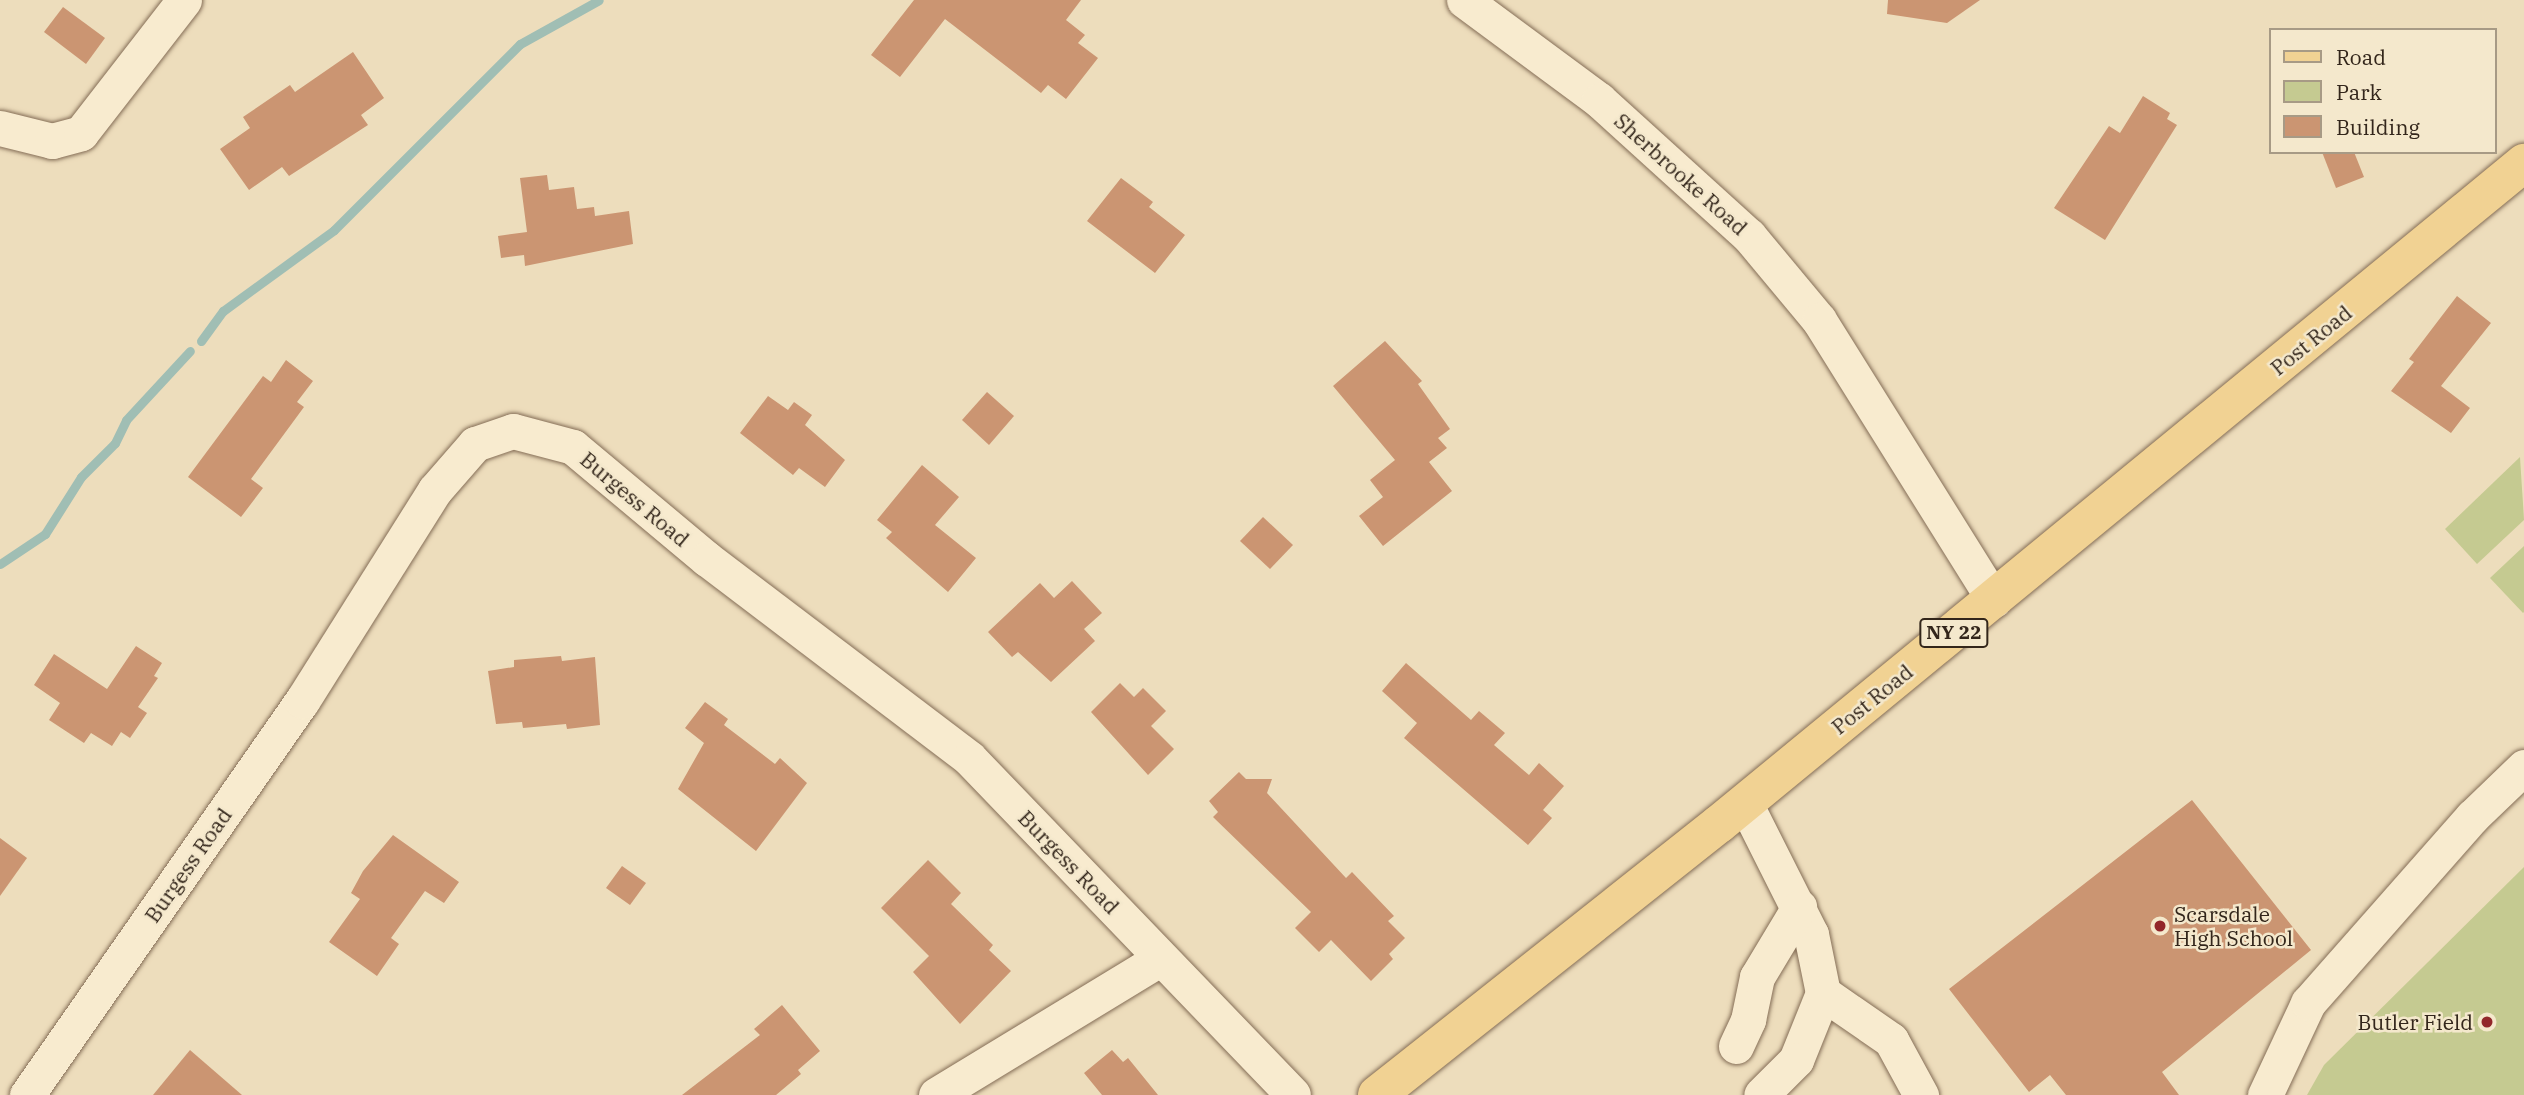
<!DOCTYPE html>
<html>
<head>
<meta charset="utf-8">
<style>
  body { margin:0 }
  #map { position:relative; width:2524px; height:1095px; overflow:hidden; background:#edddbc; font-family:"IBM Plex Serif",serif }
  div>[style] { position:absolute }
  [style*='--x'] { left:calc(var(--x)*1px); top:calc(var(--y)*1px); width:calc(var(--w)*1px); rotate:calc(var(--a)*1deg) }
  .green>* { inset:0; background:#c5ca91 }
  .stream>* { height:9px; margin:-4.5px; padding:0 4.5px; transform-origin:4.5px; border-radius:4.5px; background:#a0beb4 }
  .building>* { inset:0; background:#cb9572 }
  .roads { filter:drop-shadow(0 0 2px #846d56) drop-shadow(0 0 2px #846d56) }
  .minor>* { height:35px; margin:-17.5px; padding:0 17.5px; transform-origin:17.5px; border-radius:17.5px; background:#f8ebcf }
  .major>* { height:38px; margin:-19px; padding:0 19px; transform-origin:19px; border-radius:19px; background:#f1d293 }
  .dots>* { width:19px; height:19px; translate:-50% -50%; box-sizing:border-box; border:4px solid #f4e8cc; border-radius:50% }
  span { translate:-50% -50%; white-space:nowrap; text-align:center; line-height:1.15; -webkit-text-stroke:5px #f4e8cc; paint-order:stroke }
  .shield-label span { padding:2px 5px; background:#f4e8cc; border:2px solid; border-radius:5px; -webkit-text-stroke-width:0 }
  .shield-label { font-size:19px; color:#33261b; font-weight:700 }
  .street-label { font-size:21px; color:#33261b }
  .poi-label { font-size:21px; color:#33261b }
  .left { translate:0 -50%; text-align:left }
  .right { translate:-100% -50%; text-align:right }
  .legend { position:absolute; left:2269px; top:28px; width:228px; height:126px; box-sizing:border-box; background:#f4e8cc; border:2px solid #a79a85; margin:0; padding:9px 12px; list-style:none; font-size:21px; color:#33261b }
  .legend li { display:flex; align-items:center; gap:14px; height:35px }
  .legend b { width:35px; border:2px solid #a79a85 }
</style>
</head>
<body>
<div id="map">
  <div class="green">
    <i style="clip-path:polygon(2520px 457px,2524px 520px,2477px 564px,2445px 529px)"></i>
    <i style="clip-path:polygon(2524px 546px,2524px 612px,2523px 613px,2490px 578px)"></i>
    <i style="clip-path:polygon(2524px 867px,2524px 1095px,2307px 1095px,2324px 1065px)"></i>
  </div>
  <div class="stream">
    <i style="--x:201;--y:341;--w:37;--a:-54"></i>
    <i style="--x:223;--y:311;--w:137;--a:-36.1"></i>
    <i style="--x:334;--y:230;--w:263;--a:-45"></i>
    <i style="--x:520;--y:44;--w:90;--a:-29.1"></i>
    <i style="--x:0;--y:564;--w:54;--a:-33.7"></i>
    <i style="--x:45;--y:534;--w:67;--a:-57.7"></i>
    <i style="--x:81;--y:477;--w:48;--a:-45"></i>
    <i style="--x:115;--y:443;--w:25;--a:-64"></i>
    <i style="--x:126;--y:420;--w:94;--a:-47.2"></i>
  </div>
  <div class="building">
    <i style="clip-path:polygon(914px 0,1081px 0,1066px 20px,1085px 35px,1078px 43px,1098px 58px,1066px 99px,1048px 85px,1041px 93px,945px 19px,900px 77px,871px 55px)"></i>
    <i style="clip-path:polygon(1888px 0,1980px 0,1947px 23px,1887px 14px)"></i>
    <i style="clip-path:polygon(63px 7px,105px 38px,86px 64px,44px 32px)"></i>
    <i style="clip-path:polygon(353px 52px,384px 98px,361px 115px,368px 125px,289px 176px,282px 167px,249px 190px,220px 149px,250px 128px,243px 117px,290px 85px,295px 92px)"></i>
    <i style="clip-path:polygon(2143px 96px,2170px 113px,2167px 119px,2177px 125px,2105px 240px,2054px 208px,2109px 126px,2120px 133px)"></i>
    <i style="clip-path:polygon(2322px 152px,2354px 152px,2364px 177px,2336px 188px)"></i>
    <i style="clip-path:polygon(547px 175px,549px 190px,574px 187px,577px 209px,594px 207px,595px 216px,629px 211px,633px 244px,525px 266px,524px 255px,501px 258px,498px 236px,527px 232px,520px 178px)"></i>
    <i style="clip-path:polygon(1121px 178px,1153px 202px,1149px 207px,1185px 235px,1155px 273px,1087px 221px)"></i>
    <i style="clip-path:polygon(2457px 296px,2491px 323px,2441px 386px,2470px 408px,2451px 433px,2391px 391px,2414px 362px,2409px 359px)"></i>
    <i style="clip-path:polygon(1385px 341px,1422px 381px,1418px 384px,1450px 429px,1438px 438px,1447px 448px,1429px 462px,1452px 491px,1383px 546px,1359px 516px,1383px 497px,1370px 480px,1395px 460px,1333px 386px)"></i>
    <i style="clip-path:polygon(286px 360px,313px 381px,297px 402px,304px 407px,251px 479px,263px 488px,241px 517px,188px 477px,263px 376px,271px 382px)"></i>
    <i style="clip-path:polygon(987px 392px,1014px 416px,989px 445px,962px 420px)"></i>
    <i style="clip-path:polygon(768px 396px,788px 410px,794px 402px,812px 415px,805px 425px,845px 460px,825px 487px,799px 468px,793px 475px,740px 433px)"></i>
    <i style="clip-path:polygon(922px 465px,959px 497px,935px 525px,976px 558px,948px 592px,886px 538px,892px 532px,877px 520px)"></i>
    <i style="clip-path:polygon(1263px 517px,1293px 545px,1270px 569px,1240px 541px)"></i>
    <i style="clip-path:polygon(1072px 581px,1102px 613px,1084px 629px,1095px 641px,1051px 682px,1018px 652px,1012px 657px,988px 632px,1040px 583px,1054px 598px)"></i>
    <i style="clip-path:polygon(136px 646px,162px 663px,154px 676px,158px 678px,138px 707px,147px 713px,130px 738px,121px 732px,112px 746px,91px 733px,84px 743px,49px 720px,60px 703px,34px 685px,54px 654px,107px 689px)"></i>
    <i style="clip-path:polygon(561px 656px,562px 661px,595px 657px,600px 725px,567px 729px,566px 724px,523px 728px,522px 722px,496px 724px,488px 671px,514px 667px,514px 660px)"></i>
    <i style="clip-path:polygon(1406px 663px,1471px 720px,1479px 711px,1505px 733px,1494px 745px,1529px 775px,1539px 763px,1564px 786px,1543px 810px,1552px 818px,1528px 845px,1404px 738px,1417px 723px,1382px 691px)"></i>
    <i style="clip-path:polygon(1120px 683px,1134px 697px,1143px 688px,1166px 711px,1151px 726px,1174px 749px,1148px 775px,1091px 712px)"></i>
    <i style="clip-path:polygon(705px 702px,728px 719px,724px 725px,775px 764px,780px 758px,807px 783px,756px 851px,678px 789px,704px 743px,685px 728px)"></i>
    <i style="clip-path:polygon(1239px 772px,1246px 779px,1272px 779px,1267px 793px,1346px 878px,1352px 872px,1394px 916px,1388px 921px,1405px 938px,1389px 954px,1393px 959px,1371px 981px,1331px 940px,1319px 952px,1295px 928px,1311px 912px,1213px 817px,1218px 812px,1209px 801px)"></i>
    <i style="clip-path:polygon(2192px 800px,2311px 950px,2162px 1072px,2179px 1095px,2066px 1095px,2050px 1075px,2029px 1092px,1949px 989px)"></i>
    <i style="clip-path:polygon(393px 835px,459px 882px,444px 903px,425px 891px,391px 938px,399px 944px,377px 976px,329px 942px,360px 899px,351px 893px,363px 871px)"></i>
    <i style="clip-path:polygon(0 838px,27px 858px,0 896px)"></i>
    <i style="clip-path:polygon(928px 860px,961px 893px,951px 904px,993px 945px,989px 950px,1011px 971px,960px 1024px,913px 972px,929px 956px,881px 908px)"></i>
    <i style="clip-path:polygon(622px 866px,646px 883px,630px 905px,606px 888px)"></i>
    <i style="clip-path:polygon(782px 1005px,820px 1051px,798px 1070px,801px 1074px,776px 1095px,682px 1095px,760px 1035px,754px 1029px)"></i>
    <i style="clip-path:polygon(190px 1050px,242px 1095px,153px 1095px)"></i>
    <i style="clip-path:polygon(1112px 1050px,1123px 1062px,1128px 1058px,1158px 1095px,1102px 1095px,1084px 1073px)"></i>
  </div>
  <div class="roads">
    <div class="minor">
      <i style="--x:1464;--y:0;--w:168;--a:36.5"></i>
      <i style="--x:1599;--y:100;--w:202;--a:42.2"></i>
      <i style="--x:1749;--y:236;--w:109;--a:50.2"></i>
      <i style="--x:1819;--y:320;--w:330;--a:58"></i>
      <i style="--x:0;--y:128;--w:54;--a:14"></i>
      <i style="--x:52;--y:141;--w:30;--a:-15"></i>
      <i style="--x:81;--y:133;--w:168;--a:-52.2"></i>
      <i style="--x:1745;--y:803;--w:147;--a:63.3"></i>
      <i style="--x:1811;--y:934;--w:60;--a:78.5"></i>
      <i style="--x:1823;--y:993;--w:72;--a:111.9"></i>
      <i style="--x:1796;--y:1060;--w:49;--a:135"></i>
      <i style="--x:1823;--y:993;--w:83;--a:34.7"></i>
      <i style="--x:1891;--y:1040;--w:63;--a:61.4"></i>
      <i style="--x:1736;--y:1046;--w:29;--a:-65"></i>
      <i style="--x:1748;--y:1020;--w:44;--a:-78.2"></i>
      <i style="--x:1757;--y:977;--w:82;--a:-59"></i>
      <i style="--x:27;--y:1095;--w:480;--a:-55.1"></i>
      <i style="--x:302;--y:701;--w:249;--a:-57.8"></i>
      <i style="--x:435;--y:490;--w:61;--a:-49"></i>
      <i style="--x:475;--y:444;--w:40;--a:-18.9"></i>
      <i style="--x:513;--y:431;--w:62;--a:14.9"></i>
      <i style="--x:573;--y:447;--w:175;--a:39.9"></i>
      <i style="--x:707;--y:559;--w:329;--a:37.2"></i>
      <i style="--x:969;--y:758;--w:467;--a:46.1"></i>
      <i style="--x:936;--y:1095;--w:263;--a:-31.3"></i>
      <i style="--x:2265;--y:1095;--w:102;--a:-64.9"></i>
      <i style="--x:2308;--y:1003;--w:248;--a:-48.6"></i>
      <i style="--x:2472;--y:817;--w:72;--a:-43.9"></i>
    </div>
    <div class="major">
      <i style="--x:1377;--y:1095;--w:436;--a:-38.4"></i>
      <i style="--x:1719;--y:824;--w:1042;--a:-39.39"></i>
    </div>
  </div>
  <div class="dots">
    <i style="left:2160px;top:926px;background:#92272a"></i>
    <i style="left:2487px;top:1022px;background:#92272a"></i>
  </div>
  <div class="shield-label">
    <span style="left:1954px;top:633px">NY 22</span>
  </div>
  <div class="street-label">
    <span style="left:1681px;top:174px;rotate:42deg">Sherbrooke Road</span>
    <span style="left:2311px;top:340px;rotate:-39deg">Post Road</span>
    <span style="left:635px;top:499px;rotate:40deg">Burgess Road</span>
    <span style="left:1872px;top:699px;rotate:-39deg">Post Road</span>
    <span style="left:1069px;top:862px;rotate:46deg">Burgess Road</span>
    <span style="left:188px;top:865px;rotate:-55deg">Burgess Road</span>
  </div>
  <div class="poi-label">
    <span class="left" style="left:2174px;top:926px">Scarsdale<br>High School</span>
    <span class="right" style="left:2473px;top:1022px">Butler Field</span>
  </div>
  <ul class="legend">
  <li><b style="height:9px;background:#f1d293"></b>Road</li>
  <li><b style="height:19px;background:#c5ca91"></b>Park</li>
  <li><b style="height:19px;background:#cb9572"></b>Building</li>
  </ul>
</div>
</body>
</html>
